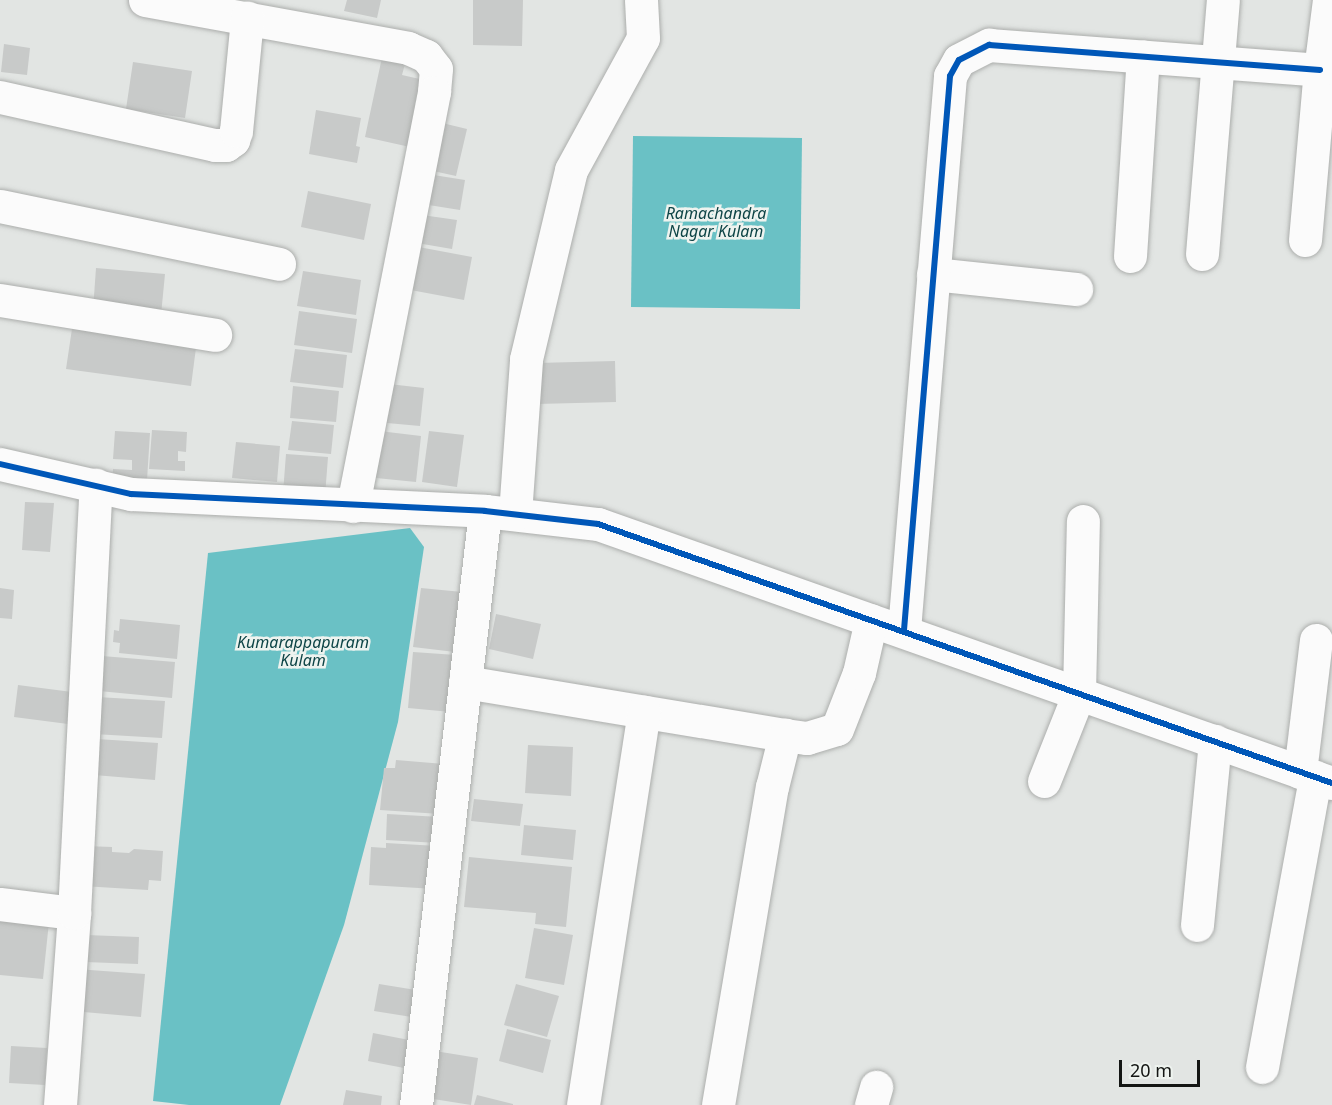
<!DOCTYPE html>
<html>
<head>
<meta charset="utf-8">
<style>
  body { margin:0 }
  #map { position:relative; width:1332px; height:1105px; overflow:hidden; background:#e2e5e3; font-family:"Noto Sans",sans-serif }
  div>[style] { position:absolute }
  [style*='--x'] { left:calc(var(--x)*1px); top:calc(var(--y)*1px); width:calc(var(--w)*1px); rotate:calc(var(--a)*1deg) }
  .water>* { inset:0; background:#6ac1c5 }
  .building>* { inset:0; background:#c8cac9 }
  .roads { filter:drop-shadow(0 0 2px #acaeac) drop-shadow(0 0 2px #acaeac) }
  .minor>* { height:33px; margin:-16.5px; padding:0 16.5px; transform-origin:16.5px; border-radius:16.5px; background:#fbfbfb }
  .cycleway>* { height:6px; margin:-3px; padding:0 3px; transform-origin:3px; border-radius:3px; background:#0057b8 }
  span { translate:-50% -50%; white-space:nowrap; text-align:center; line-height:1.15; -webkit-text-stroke:5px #eef3ef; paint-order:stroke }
  .water-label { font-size:16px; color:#0d4446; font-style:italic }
  .scale { position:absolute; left:1119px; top:1060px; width:81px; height:27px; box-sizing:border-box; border:3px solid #141614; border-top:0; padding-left:8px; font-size:18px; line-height:21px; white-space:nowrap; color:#141614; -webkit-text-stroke:4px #eef3ef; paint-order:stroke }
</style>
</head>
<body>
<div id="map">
  <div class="water">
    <i style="clip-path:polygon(633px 136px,802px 138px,800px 309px,631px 307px)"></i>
    <i style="clip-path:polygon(410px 528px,424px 547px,398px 722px,344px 925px,280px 1105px,189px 1105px,153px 1101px,208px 553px)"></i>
  </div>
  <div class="building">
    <i style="clip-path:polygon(347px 0,381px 0,377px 18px,344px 11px)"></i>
    <i style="clip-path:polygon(473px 0,523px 0,522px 46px,473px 45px)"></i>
    <i style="clip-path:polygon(4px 44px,30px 48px,27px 75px,1px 72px)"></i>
    <i style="clip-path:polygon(384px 48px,408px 53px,402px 75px,424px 80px,410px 147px,365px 137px)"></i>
    <i style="clip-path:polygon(133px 62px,192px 71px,185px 118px,126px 109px)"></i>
    <i style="clip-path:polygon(316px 110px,361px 118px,356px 146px,360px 147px,357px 163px,309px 154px)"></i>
    <i style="clip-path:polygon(434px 121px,467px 129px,456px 176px,424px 169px)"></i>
    <i style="clip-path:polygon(421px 173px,465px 180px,460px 210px,416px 203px)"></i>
    <i style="clip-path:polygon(308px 191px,371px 204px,364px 240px,301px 227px)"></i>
    <i style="clip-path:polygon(415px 214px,457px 220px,452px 249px,411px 242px)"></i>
    <i style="clip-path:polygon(408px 245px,472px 257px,464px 300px,400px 288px)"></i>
    <i style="clip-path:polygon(96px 268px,165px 274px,161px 315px,93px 310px)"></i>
    <i style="clip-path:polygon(303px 271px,361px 280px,356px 315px,297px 306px)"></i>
    <i style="clip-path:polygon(299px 311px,357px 319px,352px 353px,294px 345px)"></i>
    <i style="clip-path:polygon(73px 322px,197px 340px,191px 386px,66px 369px)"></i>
    <i style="clip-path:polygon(295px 349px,347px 355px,343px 388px,290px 382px)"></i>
    <i style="clip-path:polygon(615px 361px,616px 402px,537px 404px,536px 363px)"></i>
    <i style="clip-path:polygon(380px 383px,424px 388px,420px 426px,376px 422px)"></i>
    <i style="clip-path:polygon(293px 386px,339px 391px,336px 422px,290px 418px)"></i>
    <i style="clip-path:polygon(292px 421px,334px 425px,331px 454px,288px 450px)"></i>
    <i style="clip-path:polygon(152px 430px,187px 432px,186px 452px,178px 451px,178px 461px,185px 461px,185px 471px,149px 469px)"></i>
    <i style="clip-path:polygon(371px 430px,421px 436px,416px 482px,366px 477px)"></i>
    <i style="clip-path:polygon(115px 431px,150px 433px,147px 480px,112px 484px,113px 469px,132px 470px,132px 460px,113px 459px)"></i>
    <i style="clip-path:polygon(429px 431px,464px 435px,457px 487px,422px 482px)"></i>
    <i style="clip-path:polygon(236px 442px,280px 446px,277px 482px,232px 478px)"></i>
    <i style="clip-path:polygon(286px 454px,328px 457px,325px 496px,283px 493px)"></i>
    <i style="clip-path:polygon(25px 502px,54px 503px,50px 552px,22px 550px)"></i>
    <i style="clip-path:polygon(0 588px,14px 590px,12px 619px,0 618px)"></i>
    <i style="clip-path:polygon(421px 588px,462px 592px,455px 652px,413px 647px)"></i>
    <i style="clip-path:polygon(496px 614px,541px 624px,533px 659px,489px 649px)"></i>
    <i style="clip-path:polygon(120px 619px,180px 625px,177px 659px,119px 653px,120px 643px,113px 642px,114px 630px,119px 631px)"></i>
    <i style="clip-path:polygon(413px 652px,456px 655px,451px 712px,408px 708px)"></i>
    <i style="clip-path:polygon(102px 656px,175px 662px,172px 698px,99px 691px)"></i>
    <i style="clip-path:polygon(18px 685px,72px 692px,68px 724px,14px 717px)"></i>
    <i style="clip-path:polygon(97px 697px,165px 701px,162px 738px,94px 734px)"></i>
    <i style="clip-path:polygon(97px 739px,158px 743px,155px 780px,94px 775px)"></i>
    <i style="clip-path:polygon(528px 745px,573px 747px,571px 796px,525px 793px)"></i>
    <i style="clip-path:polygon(396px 760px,444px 764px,440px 814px,380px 810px,384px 768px,395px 768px)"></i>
    <i style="clip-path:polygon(474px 799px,523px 804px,520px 826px,471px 821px)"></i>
    <i style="clip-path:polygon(387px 814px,440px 817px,438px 843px,386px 840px)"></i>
    <i style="clip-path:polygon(524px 825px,576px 830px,573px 860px,521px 855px)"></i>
    <i style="clip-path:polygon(386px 843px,437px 846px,435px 889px,369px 885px,371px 847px,386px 848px)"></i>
    <i style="clip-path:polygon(85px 846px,112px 847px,112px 852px,129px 853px,134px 849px,163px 851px,161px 881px,149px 880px,148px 890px,82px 886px)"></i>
    <i style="clip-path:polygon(469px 857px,572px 867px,566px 927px,535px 924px,536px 913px,464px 907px)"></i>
    <i style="clip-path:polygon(0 917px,49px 922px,43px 979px,0 975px)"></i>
    <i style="clip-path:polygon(534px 928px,573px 935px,564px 985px,525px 978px)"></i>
    <i style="clip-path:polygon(86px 935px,139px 937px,138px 964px,85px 962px)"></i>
    <i style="clip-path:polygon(76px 969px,145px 974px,141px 1017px,72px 1011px)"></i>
    <i style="clip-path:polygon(379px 984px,422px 991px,418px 1018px,374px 1011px)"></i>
    <i style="clip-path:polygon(516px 984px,559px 996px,547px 1037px,504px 1025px)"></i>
    <i style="clip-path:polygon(507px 1029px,551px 1040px,543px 1073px,499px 1061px)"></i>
    <i style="clip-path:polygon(373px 1033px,409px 1040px,404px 1068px,368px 1061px)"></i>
    <i style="clip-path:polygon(11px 1046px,47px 1048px,45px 1085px,9px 1083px)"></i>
    <i style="clip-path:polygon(435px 1051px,478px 1058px,471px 1105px,427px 1098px)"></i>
    <i style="clip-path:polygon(346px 1090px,382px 1096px,381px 1105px,343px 1105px)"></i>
    <i style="clip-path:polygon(477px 1095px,513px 1104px,513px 1105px,474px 1105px)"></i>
  </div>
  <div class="roads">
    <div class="minor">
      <i style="--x:145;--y:0;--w:267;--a:10.3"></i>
      <i style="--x:408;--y:48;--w:20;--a:24"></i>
      <i style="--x:426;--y:56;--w:16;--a:52"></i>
      <i style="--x:436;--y:69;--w:23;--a:95"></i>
      <i style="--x:434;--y:92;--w:422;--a:101.1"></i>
      <i style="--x:0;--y:97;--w:220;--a:12.6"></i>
      <i style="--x:215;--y:145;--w:11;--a:0"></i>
      <i style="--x:226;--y:145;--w:9;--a:-36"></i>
      <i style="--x:233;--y:140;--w:9;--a:-72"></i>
      <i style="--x:236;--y:131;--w:114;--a:-84.4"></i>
      <i style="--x:0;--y:206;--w:285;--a:11.7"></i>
      <i style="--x:1305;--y:240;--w:171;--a:-85"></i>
      <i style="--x:1320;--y:70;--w:71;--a:-82.7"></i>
      <i style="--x:1202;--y:254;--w:255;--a:-85.3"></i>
      <i style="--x:1130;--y:256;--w:200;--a:-86.3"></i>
      <i style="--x:933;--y:274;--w:144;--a:6"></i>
      <i style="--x:0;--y:300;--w:218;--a:9.2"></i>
      <i style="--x:0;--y:464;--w:134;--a:12.9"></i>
      <i style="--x:131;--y:494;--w:354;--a:2.7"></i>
      <i style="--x:485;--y:511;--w:114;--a:6.6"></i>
      <i style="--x:598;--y:524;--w:778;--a:19.44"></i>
      <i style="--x:515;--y:514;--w:155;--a:-85.9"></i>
      <i style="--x:526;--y:359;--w:194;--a:-76.6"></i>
      <i style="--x:571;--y:170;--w:150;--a:-61.4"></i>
      <i style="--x:643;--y:38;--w:38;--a:-93"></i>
      <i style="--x:904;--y:630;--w:556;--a:-85.25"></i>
      <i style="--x:950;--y:76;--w:18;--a:-61"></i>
      <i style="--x:959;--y:60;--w:34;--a:-27"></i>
      <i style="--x:989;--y:45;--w:332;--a:4.3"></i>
      <i style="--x:465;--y:682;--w:324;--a:9.4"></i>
      <i style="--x:1300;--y:772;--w:133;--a:-83.1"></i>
      <i style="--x:1044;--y:781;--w:95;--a:-68.3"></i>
      <i style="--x:1079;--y:693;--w:172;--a:-88.7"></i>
      <i style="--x:0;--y:904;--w:75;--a:6.9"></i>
      <i style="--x:1197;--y:925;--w:185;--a:-84.4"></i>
      <i style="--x:1262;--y:1067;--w:295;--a:-79.6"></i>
      <i style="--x:60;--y:1105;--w:193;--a:-85.8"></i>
      <i style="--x:74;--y:913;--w:429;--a:-87.1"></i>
      <i style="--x:416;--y:1105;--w:598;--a:-83.37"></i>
      <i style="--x:583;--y:1105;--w:398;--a:-81.2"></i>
      <i style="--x:718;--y:1105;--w:323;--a:-80.4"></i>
      <i style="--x:772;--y:787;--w:54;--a:-76"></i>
      <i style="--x:785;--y:735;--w:22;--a:8"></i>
      <i style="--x:807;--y:738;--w:31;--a:-17"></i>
      <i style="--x:837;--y:729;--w:60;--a:-68.6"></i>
      <i style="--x:859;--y:673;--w:54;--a:-77.2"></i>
      <i style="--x:871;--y:1105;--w:19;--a:-74"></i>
    </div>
  </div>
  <div class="cycleway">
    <i style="--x:0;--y:464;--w:134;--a:12.9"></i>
    <i style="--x:131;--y:494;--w:354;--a:2.7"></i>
    <i style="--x:485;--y:511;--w:114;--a:6.6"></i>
    <i style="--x:598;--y:524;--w:778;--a:19.44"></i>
    <i style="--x:904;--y:630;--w:556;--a:-85.25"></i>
    <i style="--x:950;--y:76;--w:18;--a:-61"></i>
    <i style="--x:959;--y:60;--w:34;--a:-27"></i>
    <i style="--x:989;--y:45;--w:332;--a:4.3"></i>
  </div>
  <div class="water-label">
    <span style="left:716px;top:222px">Ramachandra<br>Nagar Kulam</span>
    <span style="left:303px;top:651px">Kumarappapuram<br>Kulam</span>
  </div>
  <div class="scale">20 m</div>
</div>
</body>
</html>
